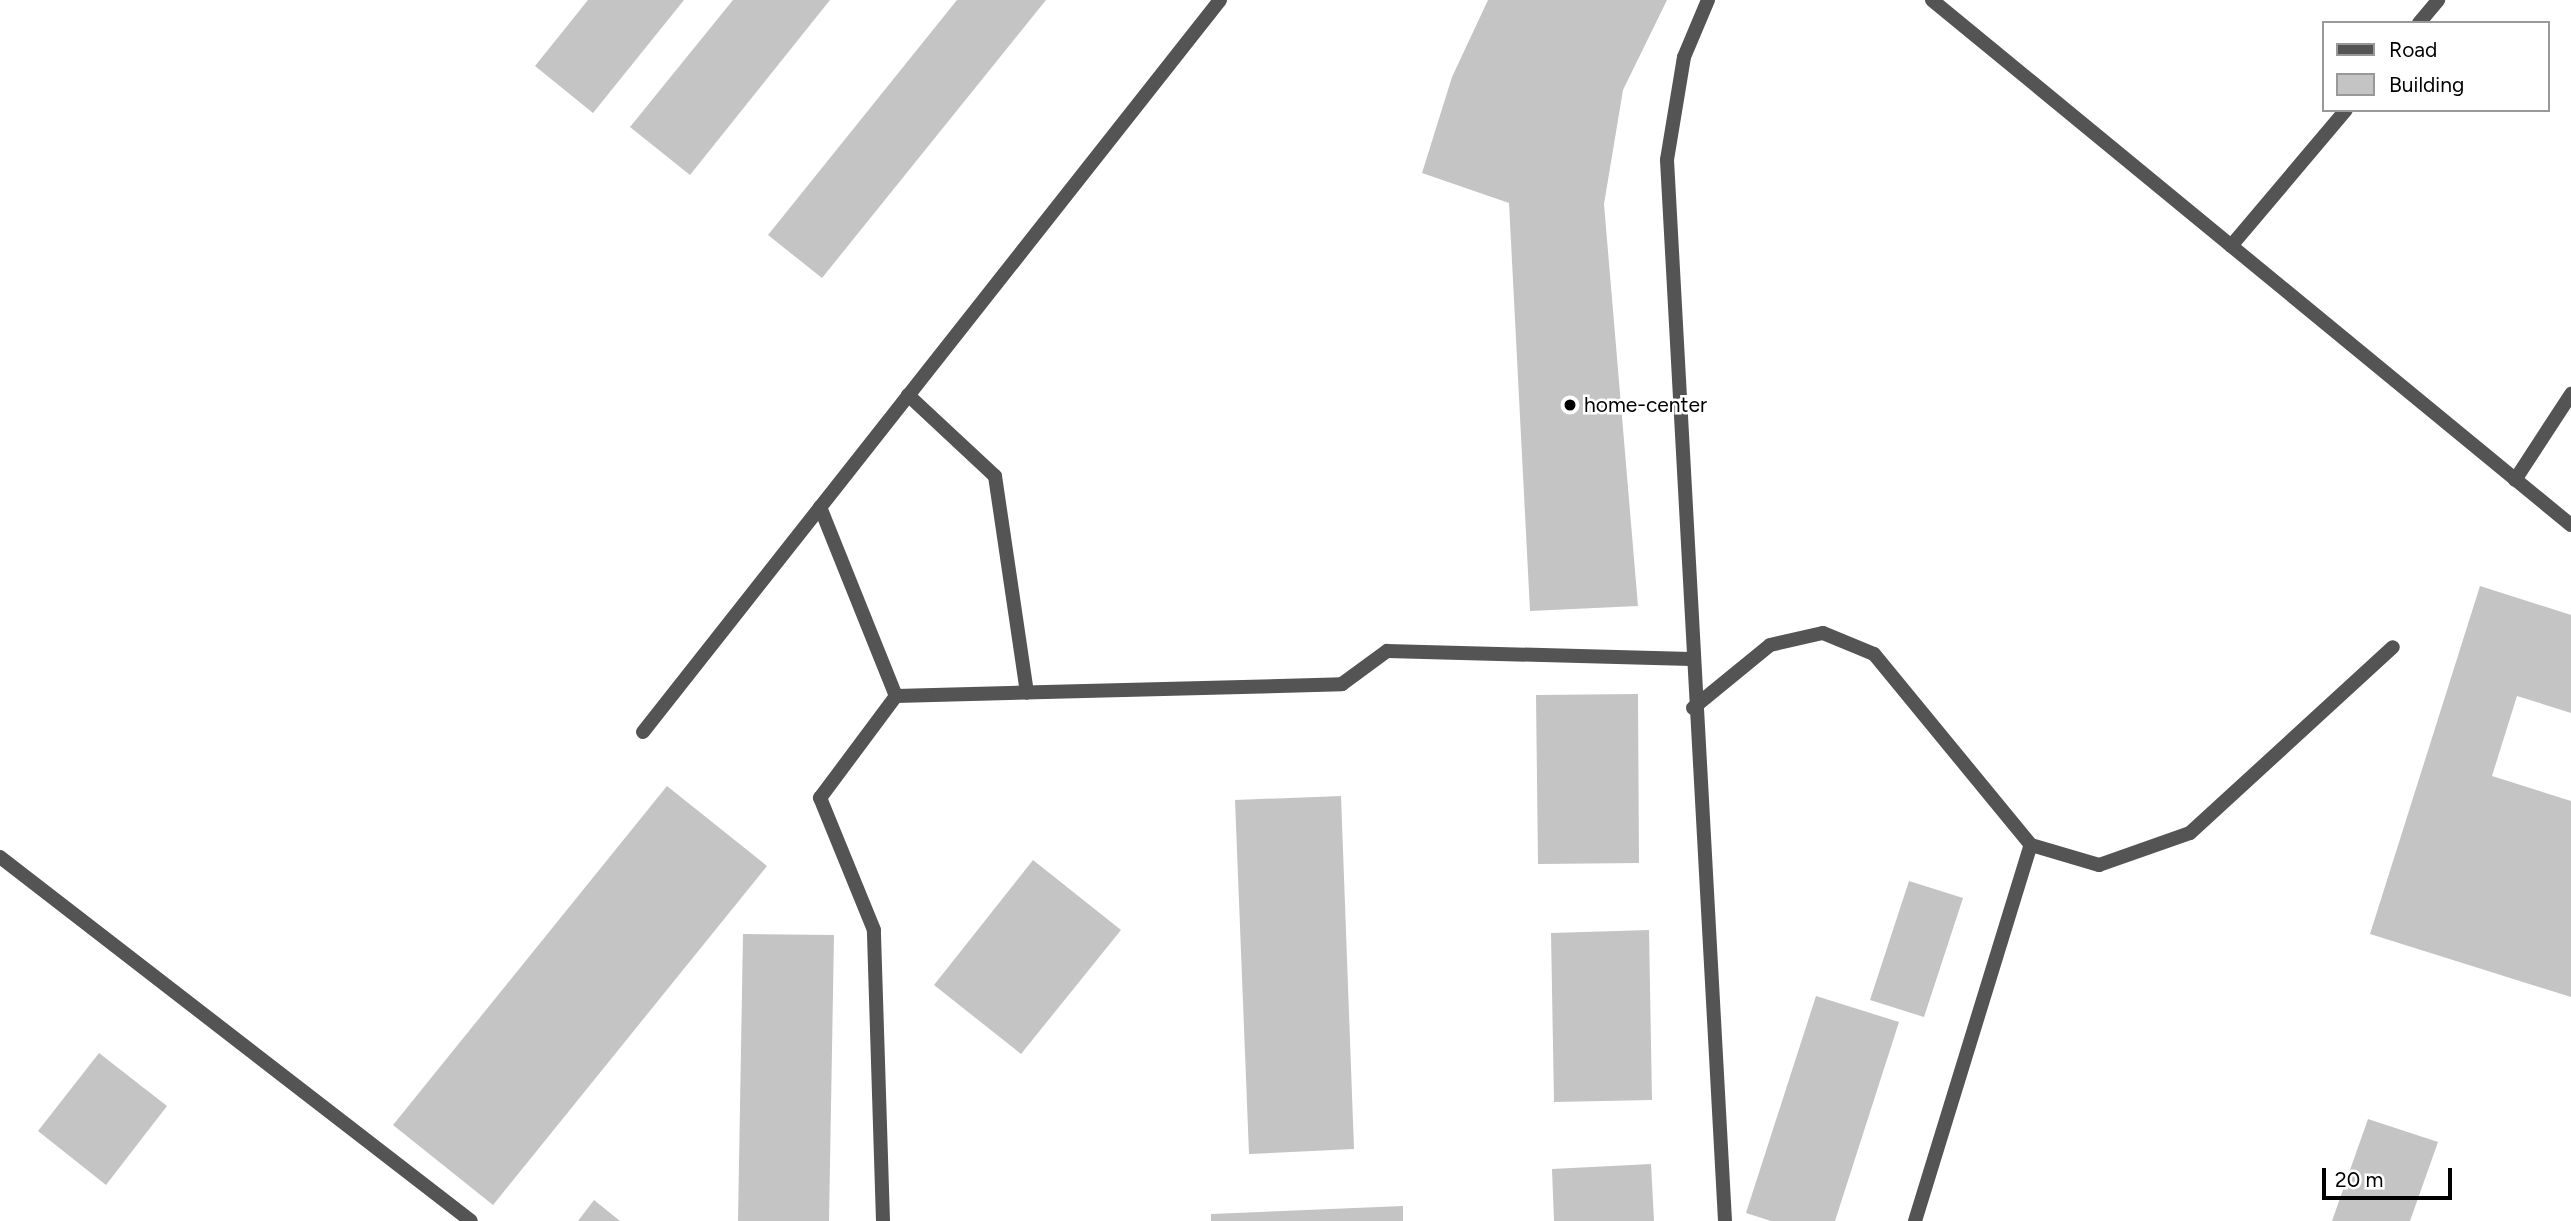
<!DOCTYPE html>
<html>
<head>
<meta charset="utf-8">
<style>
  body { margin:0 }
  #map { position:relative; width:2571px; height:1221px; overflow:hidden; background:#fff; font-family:Figtree,sans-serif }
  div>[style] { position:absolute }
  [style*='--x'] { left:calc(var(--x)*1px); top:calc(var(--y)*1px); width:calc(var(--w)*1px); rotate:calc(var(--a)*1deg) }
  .building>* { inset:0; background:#c4c4c4 }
  .service>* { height:14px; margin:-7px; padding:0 7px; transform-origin:7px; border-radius:7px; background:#545454 }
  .minor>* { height:14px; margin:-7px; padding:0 7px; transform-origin:7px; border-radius:7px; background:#545454 }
  .dots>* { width:19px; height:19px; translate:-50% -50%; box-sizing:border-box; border:4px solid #fff; border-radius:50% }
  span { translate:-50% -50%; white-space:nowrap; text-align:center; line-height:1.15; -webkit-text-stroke:5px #fff; paint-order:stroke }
  .poi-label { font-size:21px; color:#000 }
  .left { translate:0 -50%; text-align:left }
  .legend { position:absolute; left:2322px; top:21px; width:228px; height:91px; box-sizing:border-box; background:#fff; border:2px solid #999; margin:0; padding:9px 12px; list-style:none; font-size:21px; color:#000 }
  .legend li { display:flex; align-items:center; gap:14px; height:35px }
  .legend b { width:35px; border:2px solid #999 }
  .scale { position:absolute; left:2322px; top:1168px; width:130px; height:32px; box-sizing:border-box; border:4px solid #000; border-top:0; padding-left:9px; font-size:21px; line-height:24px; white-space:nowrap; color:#000; -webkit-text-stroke:5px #fff; paint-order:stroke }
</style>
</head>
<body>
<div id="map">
  <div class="building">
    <i style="clip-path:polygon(588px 0,684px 0,593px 113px,535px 66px)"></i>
    <i style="clip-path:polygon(733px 0,830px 0,690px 175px,630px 127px)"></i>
    <i style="clip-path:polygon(957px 0,1046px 0,822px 278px,768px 235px)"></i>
    <i style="clip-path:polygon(1488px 0,1667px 0,1623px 90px,1604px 204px,1638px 606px,1530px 611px,1509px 203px,1422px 173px,1452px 77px)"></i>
    <i style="clip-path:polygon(2480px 586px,2571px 615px,2571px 713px,2517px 696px,2492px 776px,2571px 801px,2571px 997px,2370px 934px)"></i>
    <i style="clip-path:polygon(1638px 694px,1639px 863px,1538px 864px,1536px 695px)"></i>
    <i style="clip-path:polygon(667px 786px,767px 866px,493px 1205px,393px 1125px)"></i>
    <i style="clip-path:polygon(1341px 796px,1354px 1149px,1249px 1154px,1235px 800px)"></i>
    <i style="clip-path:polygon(1033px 860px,1121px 930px,1021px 1054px,934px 985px)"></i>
    <i style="clip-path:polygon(1909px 881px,1963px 898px,1924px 1017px,1870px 1000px)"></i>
    <i style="clip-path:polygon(1649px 930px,1652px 1100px,1554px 1102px,1551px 933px)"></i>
    <i style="clip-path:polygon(743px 934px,834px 935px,829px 1221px,738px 1221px)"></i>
    <i style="clip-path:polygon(1816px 996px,1899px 1022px,1835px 1221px,1771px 1221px,1746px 1213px)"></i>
    <i style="clip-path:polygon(99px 1053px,167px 1106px,106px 1185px,38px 1131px)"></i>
    <i style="clip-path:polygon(2368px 1119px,2438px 1142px,2410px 1221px,2332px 1221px)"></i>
    <i style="clip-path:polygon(1651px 1164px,1654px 1221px,1554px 1221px,1552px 1169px)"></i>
    <i style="clip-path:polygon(594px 1200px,620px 1221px,578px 1221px)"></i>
    <i style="clip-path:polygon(1403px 1206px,1403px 1221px,1211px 1221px,1211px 1214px)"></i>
  </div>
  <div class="service">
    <i style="--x:2419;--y:23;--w:30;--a:-50"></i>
    <i style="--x:2231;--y:246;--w:178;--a:-49.8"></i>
    <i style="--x:908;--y:395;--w:119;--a:43"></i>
    <i style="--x:995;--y:476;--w:219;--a:81.6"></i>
    <i style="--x:820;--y:507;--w:204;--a:68.1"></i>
    <i style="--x:896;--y:696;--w:446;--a:-1.5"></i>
    <i style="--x:1342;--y:684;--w:56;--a:-36.3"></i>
    <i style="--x:1387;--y:651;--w:304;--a:1.5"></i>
    <i style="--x:1693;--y:708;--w:99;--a:-39.3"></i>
    <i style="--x:1770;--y:645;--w:54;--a:-12.8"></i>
    <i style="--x:1823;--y:633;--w:55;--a:22.4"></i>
    <i style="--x:1874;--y:654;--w:247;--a:50.6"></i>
    <i style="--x:2031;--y:845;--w:71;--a:16.4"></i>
    <i style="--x:2099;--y:865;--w:96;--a:-19.4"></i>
    <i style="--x:2190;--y:833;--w:275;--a:-42.5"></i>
    <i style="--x:643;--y:732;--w:932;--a:-51.75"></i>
    <i style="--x:883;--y:1221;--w:291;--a:-91.8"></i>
    <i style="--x:874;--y:930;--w:143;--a:-112.2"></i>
    <i style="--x:820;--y:798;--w:127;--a:-53.3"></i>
    <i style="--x:1915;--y:1221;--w:393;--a:-72.9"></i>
  </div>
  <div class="minor">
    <i style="--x:1708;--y:0;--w:62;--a:112.8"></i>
    <i style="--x:1684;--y:57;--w:104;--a:99.4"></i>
    <i style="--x:1667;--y:160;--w:1063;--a:86.87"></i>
    <i style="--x:1932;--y:0;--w:827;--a:39.41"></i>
    <i style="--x:2515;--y:480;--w:103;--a:-56.9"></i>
    <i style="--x:0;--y:857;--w:595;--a:37.7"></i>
  </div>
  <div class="dots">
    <i style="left:1570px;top:405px;background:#000"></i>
  </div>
  <div class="poi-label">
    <span class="left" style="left:1584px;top:405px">home-center</span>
  </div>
  <ul class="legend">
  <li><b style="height:9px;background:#545454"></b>Road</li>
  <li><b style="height:19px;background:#c4c4c4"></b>Building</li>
  </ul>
  <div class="scale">20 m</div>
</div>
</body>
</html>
